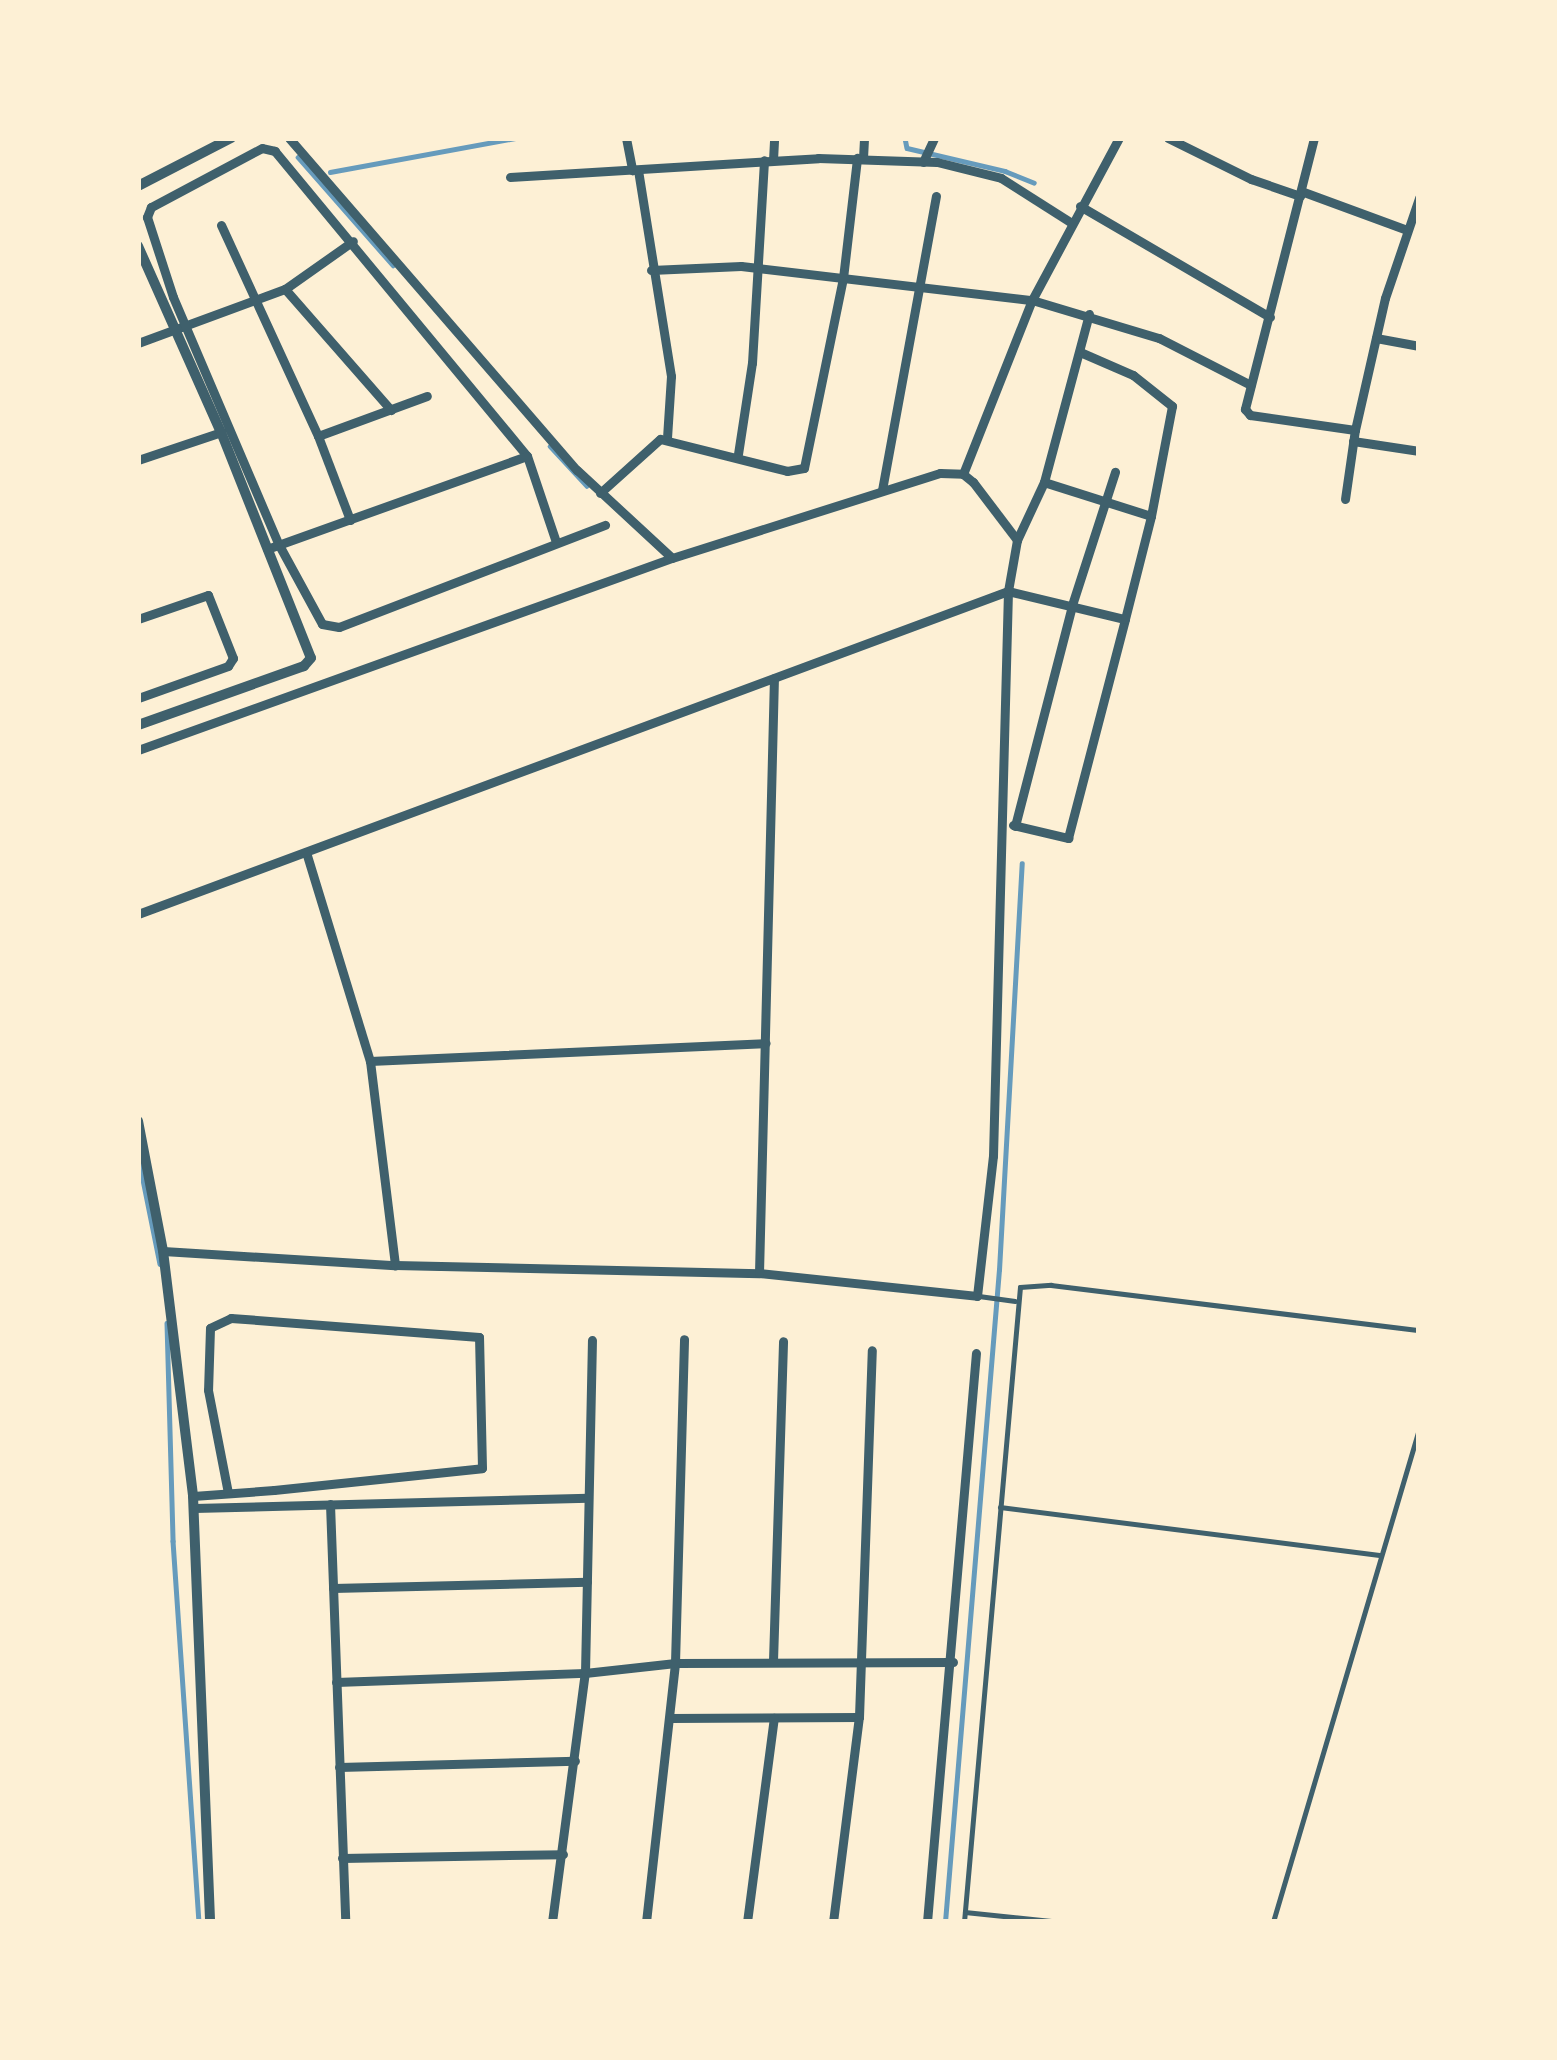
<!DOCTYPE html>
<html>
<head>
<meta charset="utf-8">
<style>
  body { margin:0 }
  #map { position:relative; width:1557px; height:2060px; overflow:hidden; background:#fdf0d5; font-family:Quicksand,sans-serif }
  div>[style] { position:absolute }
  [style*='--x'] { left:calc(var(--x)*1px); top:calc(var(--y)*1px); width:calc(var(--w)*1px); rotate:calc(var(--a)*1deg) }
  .stream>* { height:4.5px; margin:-2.25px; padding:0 2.25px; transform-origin:2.25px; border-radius:2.25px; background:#669bbc }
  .service>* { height:4.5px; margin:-2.25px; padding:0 2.25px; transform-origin:2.25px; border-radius:2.25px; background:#3f606c }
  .minor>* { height:9px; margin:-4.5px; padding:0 4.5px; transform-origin:4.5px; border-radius:4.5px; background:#3f606c }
  .tertiary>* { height:10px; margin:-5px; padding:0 5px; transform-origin:5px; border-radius:5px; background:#3f606c }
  span { translate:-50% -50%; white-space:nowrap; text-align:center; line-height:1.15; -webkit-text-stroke:9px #fdf0d5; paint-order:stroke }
  .frame { position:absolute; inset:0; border:141px solid #fdf0d5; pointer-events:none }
</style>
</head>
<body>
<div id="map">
  <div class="stream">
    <i style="--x:905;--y:138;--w:10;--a:79"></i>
    <i style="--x:907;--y:148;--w:101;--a:13.2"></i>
    <i style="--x:1005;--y:171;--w:31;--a:22"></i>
    <i style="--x:298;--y:157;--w:144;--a:48.7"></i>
    <i style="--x:330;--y:172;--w:188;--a:-10.4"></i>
    <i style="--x:550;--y:446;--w:54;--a:47.2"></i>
    <i style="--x:138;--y:1155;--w:111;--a:78.6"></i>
    <i style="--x:167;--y:1323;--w:218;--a:88.4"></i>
    <i style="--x:173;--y:1541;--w:382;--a:86.1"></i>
    <i style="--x:945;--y:1922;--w:654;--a:-85.27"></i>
    <i style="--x:999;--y:1270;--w:407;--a:-86.8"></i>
  </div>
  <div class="service">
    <i style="--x:979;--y:1296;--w:36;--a:8"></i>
    <i style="--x:1000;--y:1507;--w:384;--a:7.2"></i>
    <i style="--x:965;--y:1912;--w:96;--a:6"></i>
    <i style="--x:964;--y:1922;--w:637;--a:-84.96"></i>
    <i style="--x:1020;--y:1287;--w:31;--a:-4"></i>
    <i style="--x:1051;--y:1285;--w:371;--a:7"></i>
    <i style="--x:1273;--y:1922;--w:514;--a:-73.5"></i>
  </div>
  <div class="minor">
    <i style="--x:289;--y:138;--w:440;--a:49.1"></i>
    <i style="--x:577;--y:470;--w:129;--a:42.8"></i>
    <i style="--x:626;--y:138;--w:33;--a:79"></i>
    <i style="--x:1168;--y:138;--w:93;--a:26.3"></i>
    <i style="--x:1251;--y:179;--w:52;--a:19.1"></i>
    <i style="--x:1314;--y:138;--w:280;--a:104.3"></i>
    <i style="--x:1245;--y:409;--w:8;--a:50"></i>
    <i style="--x:1250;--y:415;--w:106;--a:8.1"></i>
    <i style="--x:863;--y:158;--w:20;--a:-87"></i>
    <i style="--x:773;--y:160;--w:22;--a:-87"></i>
    <i style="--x:923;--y:162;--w:26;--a:-65"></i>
    <i style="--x:638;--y:170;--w:209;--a:80.9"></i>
    <i style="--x:671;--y:376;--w:62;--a:93.7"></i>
    <i style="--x:510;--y:177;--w:309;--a:-3.5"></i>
    <i style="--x:818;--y:158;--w:119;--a:1.9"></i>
    <i style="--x:937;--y:162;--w:66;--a:14"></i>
    <i style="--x:1001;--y:178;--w:82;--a:32.5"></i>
    <i style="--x:1301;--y:191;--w:113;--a:20.2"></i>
    <i style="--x:1080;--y:206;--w:220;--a:30.3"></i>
    <i style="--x:221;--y:225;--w:232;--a:65.3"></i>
    <i style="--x:318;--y:436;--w:90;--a:69.1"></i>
    <i style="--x:651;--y:270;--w:90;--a:-2.5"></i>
    <i style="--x:741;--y:266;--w:293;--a:6.7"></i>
    <i style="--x:1032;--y:300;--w:133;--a:16.7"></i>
    <i style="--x:1159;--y:338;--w:103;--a:27.1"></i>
    <i style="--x:285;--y:289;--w:161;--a:48.8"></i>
    <i style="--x:1376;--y:338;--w:44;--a:10.5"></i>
    <i style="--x:138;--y:343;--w:157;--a:-20.2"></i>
    <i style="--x:285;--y:289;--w:83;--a:-35.2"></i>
    <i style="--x:1080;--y:352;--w:58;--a:23.5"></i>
    <i style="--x:1133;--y:375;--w:50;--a:38.5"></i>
    <i style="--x:1172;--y:406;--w:112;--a:100.8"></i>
    <i style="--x:318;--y:436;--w:116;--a:-20.2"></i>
    <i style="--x:1353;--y:441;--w:67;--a:8.6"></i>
    <i style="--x:738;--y:454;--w:92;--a:-81.3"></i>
    <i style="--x:752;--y:363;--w:203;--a:-86.6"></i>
    <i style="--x:138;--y:460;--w:88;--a:-18.6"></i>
    <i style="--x:963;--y:474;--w:187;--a:-68.4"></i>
    <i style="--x:1032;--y:300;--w:184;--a:-61.8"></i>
    <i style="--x:882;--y:490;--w:299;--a:-79.6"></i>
    <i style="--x:600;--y:493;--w:81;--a:-42"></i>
    <i style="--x:660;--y:439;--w:131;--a:14.1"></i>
    <i style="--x:787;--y:471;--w:17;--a:-10"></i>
    <i style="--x:804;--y:468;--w:194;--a:-78.4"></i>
    <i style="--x:843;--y:278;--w:121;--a:-83.3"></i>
    <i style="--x:1345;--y:499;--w:70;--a:-81.8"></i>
    <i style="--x:1355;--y:430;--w:135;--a:-77.2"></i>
    <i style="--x:1385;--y:298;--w:106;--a:-71.2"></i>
    <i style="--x:556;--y:542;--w:91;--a:-108.6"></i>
    <i style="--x:527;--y:456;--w:396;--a:-129.6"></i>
    <i style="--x:275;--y:151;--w:13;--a:-167"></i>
    <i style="--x:262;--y:148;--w:126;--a:152"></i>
    <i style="--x:151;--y:207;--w:11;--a:112"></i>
    <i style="--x:147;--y:217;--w:84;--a:72"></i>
    <i style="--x:173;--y:297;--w:270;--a:66.9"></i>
    <i style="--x:279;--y:545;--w:90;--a:61.4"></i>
    <i style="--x:322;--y:624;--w:17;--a:10"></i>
    <i style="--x:339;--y:627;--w:285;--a:-21"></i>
    <i style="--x:267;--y:549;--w:276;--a:-19.7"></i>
    <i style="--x:138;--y:619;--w:74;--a:-18.9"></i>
    <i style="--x:208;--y:595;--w:68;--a:68.4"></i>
    <i style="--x:233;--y:658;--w:9;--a:122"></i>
    <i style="--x:228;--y:666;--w:96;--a:160.4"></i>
    <i style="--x:138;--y:750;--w:567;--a:-19.78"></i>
    <i style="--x:672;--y:558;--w:281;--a:-17.6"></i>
    <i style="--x:940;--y:473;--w:23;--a:2"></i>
    <i style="--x:963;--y:474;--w:13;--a:39"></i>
    <i style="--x:973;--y:482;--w:73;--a:52.8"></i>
    <i style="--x:1013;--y:825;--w:57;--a:13.3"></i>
    <i style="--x:1068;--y:838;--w:226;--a:-75.4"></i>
    <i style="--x:1015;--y:826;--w:228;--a:-75.5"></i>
    <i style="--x:1072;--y:605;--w:140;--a:-72.1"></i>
    <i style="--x:306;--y:852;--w:219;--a:73"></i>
    <i style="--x:370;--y:1061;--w:206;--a:83"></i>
    <i style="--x:138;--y:914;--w:928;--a:-20.37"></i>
    <i style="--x:1008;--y:591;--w:120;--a:13.5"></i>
    <i style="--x:1125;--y:619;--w:106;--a:-75.8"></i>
    <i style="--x:1151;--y:516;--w:112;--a:-162.4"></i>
    <i style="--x:370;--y:1061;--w:396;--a:-2.6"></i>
    <i style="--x:163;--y:1251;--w:232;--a:3.5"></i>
    <i style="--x:395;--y:1265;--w:364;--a:1.3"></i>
    <i style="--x:759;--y:1273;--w:219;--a:6"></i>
    <i style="--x:977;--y:1296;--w:141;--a:-83.5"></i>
    <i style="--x:993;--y:1156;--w:565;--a:-88.48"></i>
    <i style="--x:1008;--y:591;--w:52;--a:-80"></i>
    <i style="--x:1017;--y:540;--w:64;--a:-65"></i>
    <i style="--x:1044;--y:482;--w:174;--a:-75"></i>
    <i style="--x:759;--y:1273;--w:595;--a:-88.56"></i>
    <i style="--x:193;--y:1496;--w:81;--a:-4.2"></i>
    <i style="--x:274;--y:1490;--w:209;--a:-6"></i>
    <i style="--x:482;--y:1468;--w:131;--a:-91.3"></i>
    <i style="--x:479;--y:1337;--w:249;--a:-175.6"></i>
    <i style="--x:231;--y:1318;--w:23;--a:155"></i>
    <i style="--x:210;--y:1328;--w:62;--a:91.8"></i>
    <i style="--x:208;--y:1390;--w:105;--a:79"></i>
    <i style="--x:330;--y:1504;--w:418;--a:87.9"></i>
    <i style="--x:194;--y:1508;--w:394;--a:-1.5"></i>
    <i style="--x:333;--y:1588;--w:254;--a:-1.4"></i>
    <i style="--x:773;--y:1661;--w:320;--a:-88.2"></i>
    <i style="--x:336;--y:1682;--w:249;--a:-2.1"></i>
    <i style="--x:585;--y:1673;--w:91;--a:-6.3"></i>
    <i style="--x:675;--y:1663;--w:278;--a:-0.2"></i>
    <i style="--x:670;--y:1718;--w:189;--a:-0.3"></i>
    <i style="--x:339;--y:1767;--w:236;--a:-1.5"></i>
    <i style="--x:342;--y:1858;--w:221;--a:-1"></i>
    <i style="--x:552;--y:1922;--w:251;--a:-82.5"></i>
    <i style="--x:585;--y:1673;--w:333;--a:-88.8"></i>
    <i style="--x:646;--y:1922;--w:261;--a:-83.6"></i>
    <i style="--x:675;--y:1663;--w:324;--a:-88.4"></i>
    <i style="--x:747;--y:1922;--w:206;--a:-82.5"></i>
    <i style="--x:833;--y:1922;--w:207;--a:-82.8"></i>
    <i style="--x:859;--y:1717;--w:367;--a:-88"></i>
    <i style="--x:927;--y:1922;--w:571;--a:-85.08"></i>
  </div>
  <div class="tertiary">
    <i style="--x:138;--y:186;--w:105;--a:-27.3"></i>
    <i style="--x:138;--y:246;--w:204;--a:66"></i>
    <i style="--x:221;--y:432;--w:243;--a:68.3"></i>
    <i style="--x:311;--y:658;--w:11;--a:131"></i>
    <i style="--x:304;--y:666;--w:176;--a:160.4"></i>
    <i style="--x:138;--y:1121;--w:132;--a:79.1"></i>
    <i style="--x:163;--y:1251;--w:247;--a:83"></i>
    <i style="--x:193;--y:1496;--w:426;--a:87.7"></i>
  </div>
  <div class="frame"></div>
</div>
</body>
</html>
